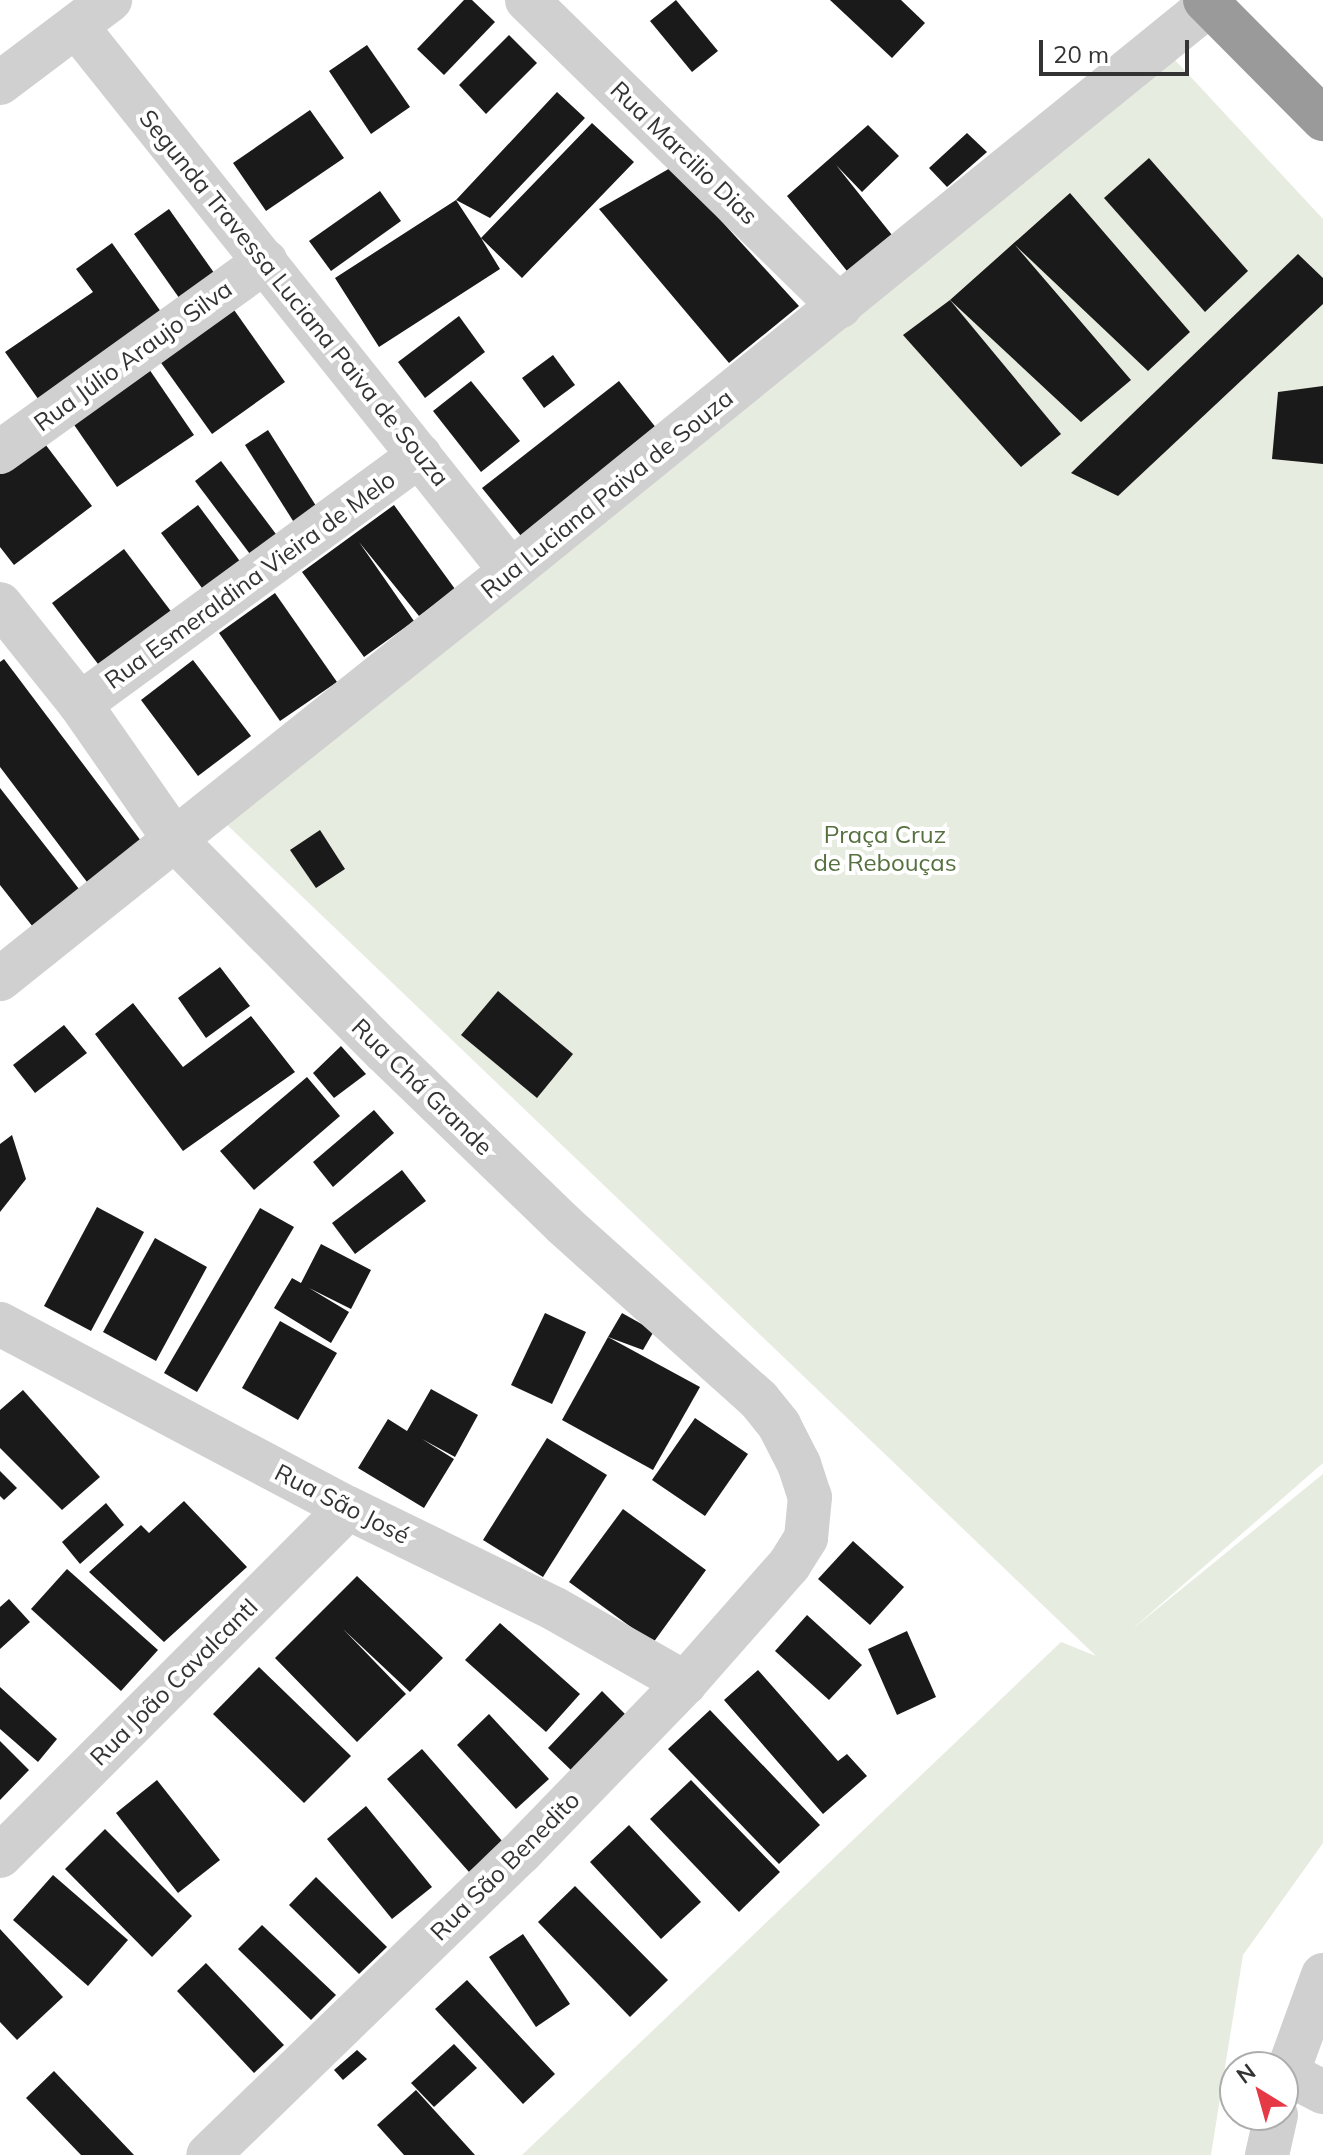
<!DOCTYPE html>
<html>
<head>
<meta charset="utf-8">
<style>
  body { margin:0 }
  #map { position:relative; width:1323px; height:2155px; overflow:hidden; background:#fff; font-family:Mulish,sans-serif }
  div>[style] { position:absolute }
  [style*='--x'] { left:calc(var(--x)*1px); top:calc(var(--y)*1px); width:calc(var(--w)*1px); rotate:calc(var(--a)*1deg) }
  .green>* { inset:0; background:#e6ecdf }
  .building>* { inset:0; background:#1a1a1a }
  .street>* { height:44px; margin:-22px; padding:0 22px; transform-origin:22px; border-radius:22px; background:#d0d0d0 }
  .highway>* { height:44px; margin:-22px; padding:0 22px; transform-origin:22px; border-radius:22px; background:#9a9a9a }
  span { translate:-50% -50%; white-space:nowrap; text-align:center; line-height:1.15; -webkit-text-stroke:8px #fff; paint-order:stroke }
  .street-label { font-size:24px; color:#333 }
  .park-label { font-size:24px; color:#56703f }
  .north { position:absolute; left:1219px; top:2051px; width:80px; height:80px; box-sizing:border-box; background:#fff; border:2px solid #adadad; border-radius:50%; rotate:323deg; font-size:22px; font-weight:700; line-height:32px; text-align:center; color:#333 }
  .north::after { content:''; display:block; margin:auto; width:28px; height:36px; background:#e63946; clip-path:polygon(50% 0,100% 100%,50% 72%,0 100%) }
  .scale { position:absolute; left:1039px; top:40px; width:150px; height:36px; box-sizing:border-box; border:4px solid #333; border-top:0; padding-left:10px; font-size:24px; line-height:28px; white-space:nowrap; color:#333; -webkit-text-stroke:6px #fff; paint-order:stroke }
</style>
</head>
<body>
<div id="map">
  <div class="green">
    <i style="clip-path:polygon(1174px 59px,1323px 219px,1323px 1463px,1130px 1631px,1323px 1474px,1323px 1843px,1243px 1955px,1211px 2155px,522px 2155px,1061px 1642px,1096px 1656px,221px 819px)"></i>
  </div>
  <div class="building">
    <i style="clip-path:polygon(464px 0,472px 0,495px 22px,444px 75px,417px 49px)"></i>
    <i style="clip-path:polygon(676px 0,718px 51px,692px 72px,650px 21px)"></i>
    <i style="clip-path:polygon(830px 0,901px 0,925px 23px,892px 58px)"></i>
    <i style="clip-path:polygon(509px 35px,537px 63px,486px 114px,459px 85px)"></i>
    <i style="clip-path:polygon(367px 45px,410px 107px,371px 134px,329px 71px)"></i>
    <i style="clip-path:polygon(557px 92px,585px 118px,490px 218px,456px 200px,481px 238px,592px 123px,634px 162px,522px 278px,481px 238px,500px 269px,379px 347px,335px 278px,456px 200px)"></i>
    <i style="clip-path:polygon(310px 110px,344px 158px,266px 211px,233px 163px)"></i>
    <i style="clip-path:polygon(868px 125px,899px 156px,862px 192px,836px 165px,892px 235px,847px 271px,787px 196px)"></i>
    <i style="clip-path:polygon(967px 133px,987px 152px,947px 187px,929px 168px)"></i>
    <i style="clip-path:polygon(1149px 158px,1248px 271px,1205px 312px,1104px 198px)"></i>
    <i style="clip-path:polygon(672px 167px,799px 306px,729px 363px,599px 209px)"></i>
    <i style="clip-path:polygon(380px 191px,401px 221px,331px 271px,309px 241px)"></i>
    <i style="clip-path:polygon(1070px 193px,1190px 332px,1148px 371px,1015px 245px,1131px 380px,1081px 422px,950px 300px)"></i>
    <i style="clip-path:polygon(169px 209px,217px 277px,182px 302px,134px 234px)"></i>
    <i style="clip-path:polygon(112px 243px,164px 316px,41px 403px,5px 352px,93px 292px,76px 269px)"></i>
    <i style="clip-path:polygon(1298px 254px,1323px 278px,1323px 304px,1118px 496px,1071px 473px)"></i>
    <i style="clip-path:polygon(950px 300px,1061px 434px,1021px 467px,903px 335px)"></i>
    <i style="clip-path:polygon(232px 307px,285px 382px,212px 434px,159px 360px)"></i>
    <i style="clip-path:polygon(459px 316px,485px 352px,425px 398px,398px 362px)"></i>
    <i style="clip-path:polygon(553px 355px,575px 385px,544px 408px,522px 378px)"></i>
    <i style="clip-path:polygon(147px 366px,194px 435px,117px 487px,70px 419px)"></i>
    <i style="clip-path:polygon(471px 381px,520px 441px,481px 472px,433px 411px)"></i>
    <i style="clip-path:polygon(619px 381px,657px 429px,521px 536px,482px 488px)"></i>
    <i style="clip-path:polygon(1323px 386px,1323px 464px,1272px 459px,1278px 392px)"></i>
    <i style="clip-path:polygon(268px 430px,318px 509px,295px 524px,245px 445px)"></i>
    <i style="clip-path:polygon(39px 436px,92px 506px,14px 565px,0 547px,0 465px)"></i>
    <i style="clip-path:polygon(221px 461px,282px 542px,256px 562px,195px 481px)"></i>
    <i style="clip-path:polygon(198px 505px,242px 564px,205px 592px,161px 533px)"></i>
    <i style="clip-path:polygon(394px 505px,455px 589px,419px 616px,359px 542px,414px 621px,364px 657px,302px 572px)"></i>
    <i style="clip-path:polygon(124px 549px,173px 614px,101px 668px,52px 603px)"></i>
    <i style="clip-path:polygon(275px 593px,337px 682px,280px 721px,219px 633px)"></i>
    <i style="clip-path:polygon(4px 659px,141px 841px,87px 882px,0 767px,0 662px)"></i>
    <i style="clip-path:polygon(193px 660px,251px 736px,198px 776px,141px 700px)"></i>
    <i style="clip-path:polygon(0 788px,79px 889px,33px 927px,0 885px)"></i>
    <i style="clip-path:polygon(320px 830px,345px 869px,316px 888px,290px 850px)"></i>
    <i style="clip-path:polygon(220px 967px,250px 1006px,206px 1038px,178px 998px)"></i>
    <i style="clip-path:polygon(498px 991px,573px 1054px,537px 1098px,461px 1035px)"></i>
    <i style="clip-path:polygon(133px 1003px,183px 1067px,251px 1016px,295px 1072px,183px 1151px,95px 1034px)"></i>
    <i style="clip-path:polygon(64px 1025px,87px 1053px,35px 1093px,13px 1065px)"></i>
    <i style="clip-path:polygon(341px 1046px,366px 1074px,334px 1098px,313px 1073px)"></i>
    <i style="clip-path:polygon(307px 1077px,340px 1116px,254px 1190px,220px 1151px)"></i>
    <i style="clip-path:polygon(374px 1110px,394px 1133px,333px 1187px,313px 1162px)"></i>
    <i style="clip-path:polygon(12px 1135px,26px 1179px,0 1212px,0 1144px)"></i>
    <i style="clip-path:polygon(402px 1170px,426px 1201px,355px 1254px,332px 1223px)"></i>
    <i style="clip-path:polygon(97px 1207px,144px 1232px,91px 1331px,44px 1306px)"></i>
    <i style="clip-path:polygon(260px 1208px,294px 1227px,197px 1392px,164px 1373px)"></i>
    <i style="clip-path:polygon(155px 1238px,207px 1267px,156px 1361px,103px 1332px)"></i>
    <i style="clip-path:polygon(321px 1244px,371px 1270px,351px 1309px,309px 1288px,349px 1312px,331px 1343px,274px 1308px,292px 1278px,301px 1283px)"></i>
    <i style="clip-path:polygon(545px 1313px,586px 1332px,552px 1404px,511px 1385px)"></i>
    <i style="clip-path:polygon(622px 1313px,654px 1331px,643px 1350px,608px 1337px)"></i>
    <i style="clip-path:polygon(280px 1321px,337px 1353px,298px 1420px,242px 1388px)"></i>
    <i style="clip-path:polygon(608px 1337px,700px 1387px,653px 1470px,562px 1420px)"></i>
    <i style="clip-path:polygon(431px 1389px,478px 1415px,455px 1457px,422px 1439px,454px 1459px,424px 1508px,358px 1468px,388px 1419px,407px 1431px)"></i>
    <i style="clip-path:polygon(23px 1390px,100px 1477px,62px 1510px,0 1448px,0 1410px)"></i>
    <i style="clip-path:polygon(695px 1418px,748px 1454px,705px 1516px,652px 1480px)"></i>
    <i style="clip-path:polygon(547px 1438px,607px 1475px,543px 1577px,483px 1540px)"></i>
    <i style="clip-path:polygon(0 1471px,17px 1488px,4px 1500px,0 1496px)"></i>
    <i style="clip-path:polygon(184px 1501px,247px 1567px,164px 1642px,89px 1572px,141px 1525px,149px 1533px)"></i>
    <i style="clip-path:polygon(106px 1503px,124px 1525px,80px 1564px,62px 1542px)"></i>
    <i style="clip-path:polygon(623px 1509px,706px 1570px,653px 1643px,569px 1582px)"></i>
    <i style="clip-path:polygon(853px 1541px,904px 1587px,870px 1625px,818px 1579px)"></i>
    <i style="clip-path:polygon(67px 1569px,158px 1650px,121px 1691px,31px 1609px)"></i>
    <i style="clip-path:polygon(357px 1576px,443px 1658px,410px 1692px,343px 1629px,406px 1694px,357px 1742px,275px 1658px)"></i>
    <i style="clip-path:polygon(9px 1599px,30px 1622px,0 1649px,0 1607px)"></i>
    <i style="clip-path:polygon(807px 1615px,862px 1665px,829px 1700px,775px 1651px)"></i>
    <i style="clip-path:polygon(500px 1623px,580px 1694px,546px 1732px,465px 1660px)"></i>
    <i style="clip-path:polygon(907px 1631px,936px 1697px,897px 1715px,868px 1649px)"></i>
    <i style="clip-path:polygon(259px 1667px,351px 1756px,304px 1803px,213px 1714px)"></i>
    <i style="clip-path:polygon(758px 1670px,838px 1761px,847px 1754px,867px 1776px,823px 1814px,724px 1700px)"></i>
    <i style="clip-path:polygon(0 1687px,57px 1739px,38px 1762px,0 1729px)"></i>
    <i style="clip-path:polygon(602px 1691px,626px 1715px,572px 1771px,548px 1748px)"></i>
    <i style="clip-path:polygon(710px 1710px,820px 1825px,779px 1864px,668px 1749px)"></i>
    <i style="clip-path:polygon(489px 1714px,549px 1779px,516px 1809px,457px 1745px)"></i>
    <i style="clip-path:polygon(0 1741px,29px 1770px,0 1800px)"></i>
    <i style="clip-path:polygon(422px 1749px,503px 1842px,469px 1872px,387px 1779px)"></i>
    <i style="clip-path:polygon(157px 1780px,220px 1860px,178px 1893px,116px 1813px)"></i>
    <i style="clip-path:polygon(691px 1780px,780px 1872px,739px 1912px,650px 1819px)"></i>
    <i style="clip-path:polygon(366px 1806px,432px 1887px,392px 1919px,327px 1839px)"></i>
    <i style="clip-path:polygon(629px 1825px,701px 1902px,661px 1939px,590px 1862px)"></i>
    <i style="clip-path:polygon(105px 1829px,192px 1916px,152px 1957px,65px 1869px)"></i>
    <i style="clip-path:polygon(53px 1875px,128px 1940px,88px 1986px,13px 1920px)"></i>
    <i style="clip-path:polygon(316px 1877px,387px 1947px,359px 1974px,289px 1905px)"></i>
    <i style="clip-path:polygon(575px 1886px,668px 1980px,630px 2017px,538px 1922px)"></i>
    <i style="clip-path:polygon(262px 1925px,336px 1995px,311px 2020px,238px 1949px)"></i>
    <i style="clip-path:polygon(0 1929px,63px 1997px,17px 2040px,0 2022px)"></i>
    <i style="clip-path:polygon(523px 1934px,570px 2004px,536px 2027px,489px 1957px)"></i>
    <i style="clip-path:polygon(206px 1963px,284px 2045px,254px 2073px,177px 1991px)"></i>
    <i style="clip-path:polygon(467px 1980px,555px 2074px,523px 2104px,435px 2009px)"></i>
    <i style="clip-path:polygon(454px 2044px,477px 2068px,434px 2107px,411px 2083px)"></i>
    <i style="clip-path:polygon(357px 2050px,367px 2059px,343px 2080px,334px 2070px)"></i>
    <i style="clip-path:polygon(54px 2071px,134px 2155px,81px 2155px,26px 2098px)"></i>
    <i style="clip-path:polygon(416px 2090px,475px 2155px,404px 2155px,377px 2125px)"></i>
  </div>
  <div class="street">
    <i style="--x:527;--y:0;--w:438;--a:44.4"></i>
    <i style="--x:76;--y:26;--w:697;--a:51.4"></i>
    <i style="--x:0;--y:83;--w:138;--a:-37"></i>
    <i style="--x:0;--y:452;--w:327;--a:-35.7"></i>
    <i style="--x:0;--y:604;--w:128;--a:51.3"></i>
    <i style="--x:80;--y:704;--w:166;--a:55.1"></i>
    <i style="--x:175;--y:840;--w:298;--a:45.3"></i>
    <i style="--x:385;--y:1052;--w:249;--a:44"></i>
    <i style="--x:564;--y:1225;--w:262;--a:41.9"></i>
    <i style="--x:759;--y:1400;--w:32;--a:51"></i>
    <i style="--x:779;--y:1425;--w:44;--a:62.9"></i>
    <i style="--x:799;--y:1464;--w:35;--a:72"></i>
    <i style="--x:810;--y:1497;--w:41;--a:95.6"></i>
    <i style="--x:806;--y:1538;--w:32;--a:122"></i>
    <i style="--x:789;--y:1565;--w:157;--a:131.4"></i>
    <i style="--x:685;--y:1683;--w:237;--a:134.1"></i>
    <i style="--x:520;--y:1853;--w:434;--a:135.9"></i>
    <i style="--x:80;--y:704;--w:421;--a:-36.2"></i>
    <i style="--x:0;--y:979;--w:654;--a:-38.61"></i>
    <i style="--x:511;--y:571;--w:899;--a:-39.04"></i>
    <i style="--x:0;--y:1324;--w:394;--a:27.9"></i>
    <i style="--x:348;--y:1508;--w:230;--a:26"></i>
    <i style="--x:555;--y:1609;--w:150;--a:29.6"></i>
    <i style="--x:0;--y:1856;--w:492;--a:-45"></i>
    <i style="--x:1286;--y:2073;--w:42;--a:27.2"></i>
    <i style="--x:1283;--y:2085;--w:117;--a:-70"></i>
    <i style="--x:1267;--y:2155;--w:41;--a:-77.3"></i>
  </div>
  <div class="highway">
    <i style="--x:1205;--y:0;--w:168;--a:45.2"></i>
  </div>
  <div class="street-label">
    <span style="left:684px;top:153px;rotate:44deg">Rua Marcilio Dias</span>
    <span style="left:294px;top:298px;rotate:51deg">Segunda Travessa Luciana Paiva de Souza</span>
    <span style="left:133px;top:356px;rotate:-36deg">Rua Júlio Araujo Silva</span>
    <span style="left:607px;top:494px;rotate:-39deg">Rua Luciana Paiva de Souza</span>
    <span style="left:250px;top:580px;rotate:-36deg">Rua Esmeraldina Vieira de Melo</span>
    <span style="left:422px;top:1087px;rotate:44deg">Rua Chá Grande</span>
    <span style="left:342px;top:1504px;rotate:27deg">Rua São José</span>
    <span style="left:174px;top:1682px;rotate:-45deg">Rua João CavalcantI</span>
    <span style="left:505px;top:1866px;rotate:-45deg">Rua São Benedito</span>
  </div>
  <div class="park-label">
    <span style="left:885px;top:849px">Praça Cruz<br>de Rebouças</span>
  </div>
  <div class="north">N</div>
  <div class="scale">20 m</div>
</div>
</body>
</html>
